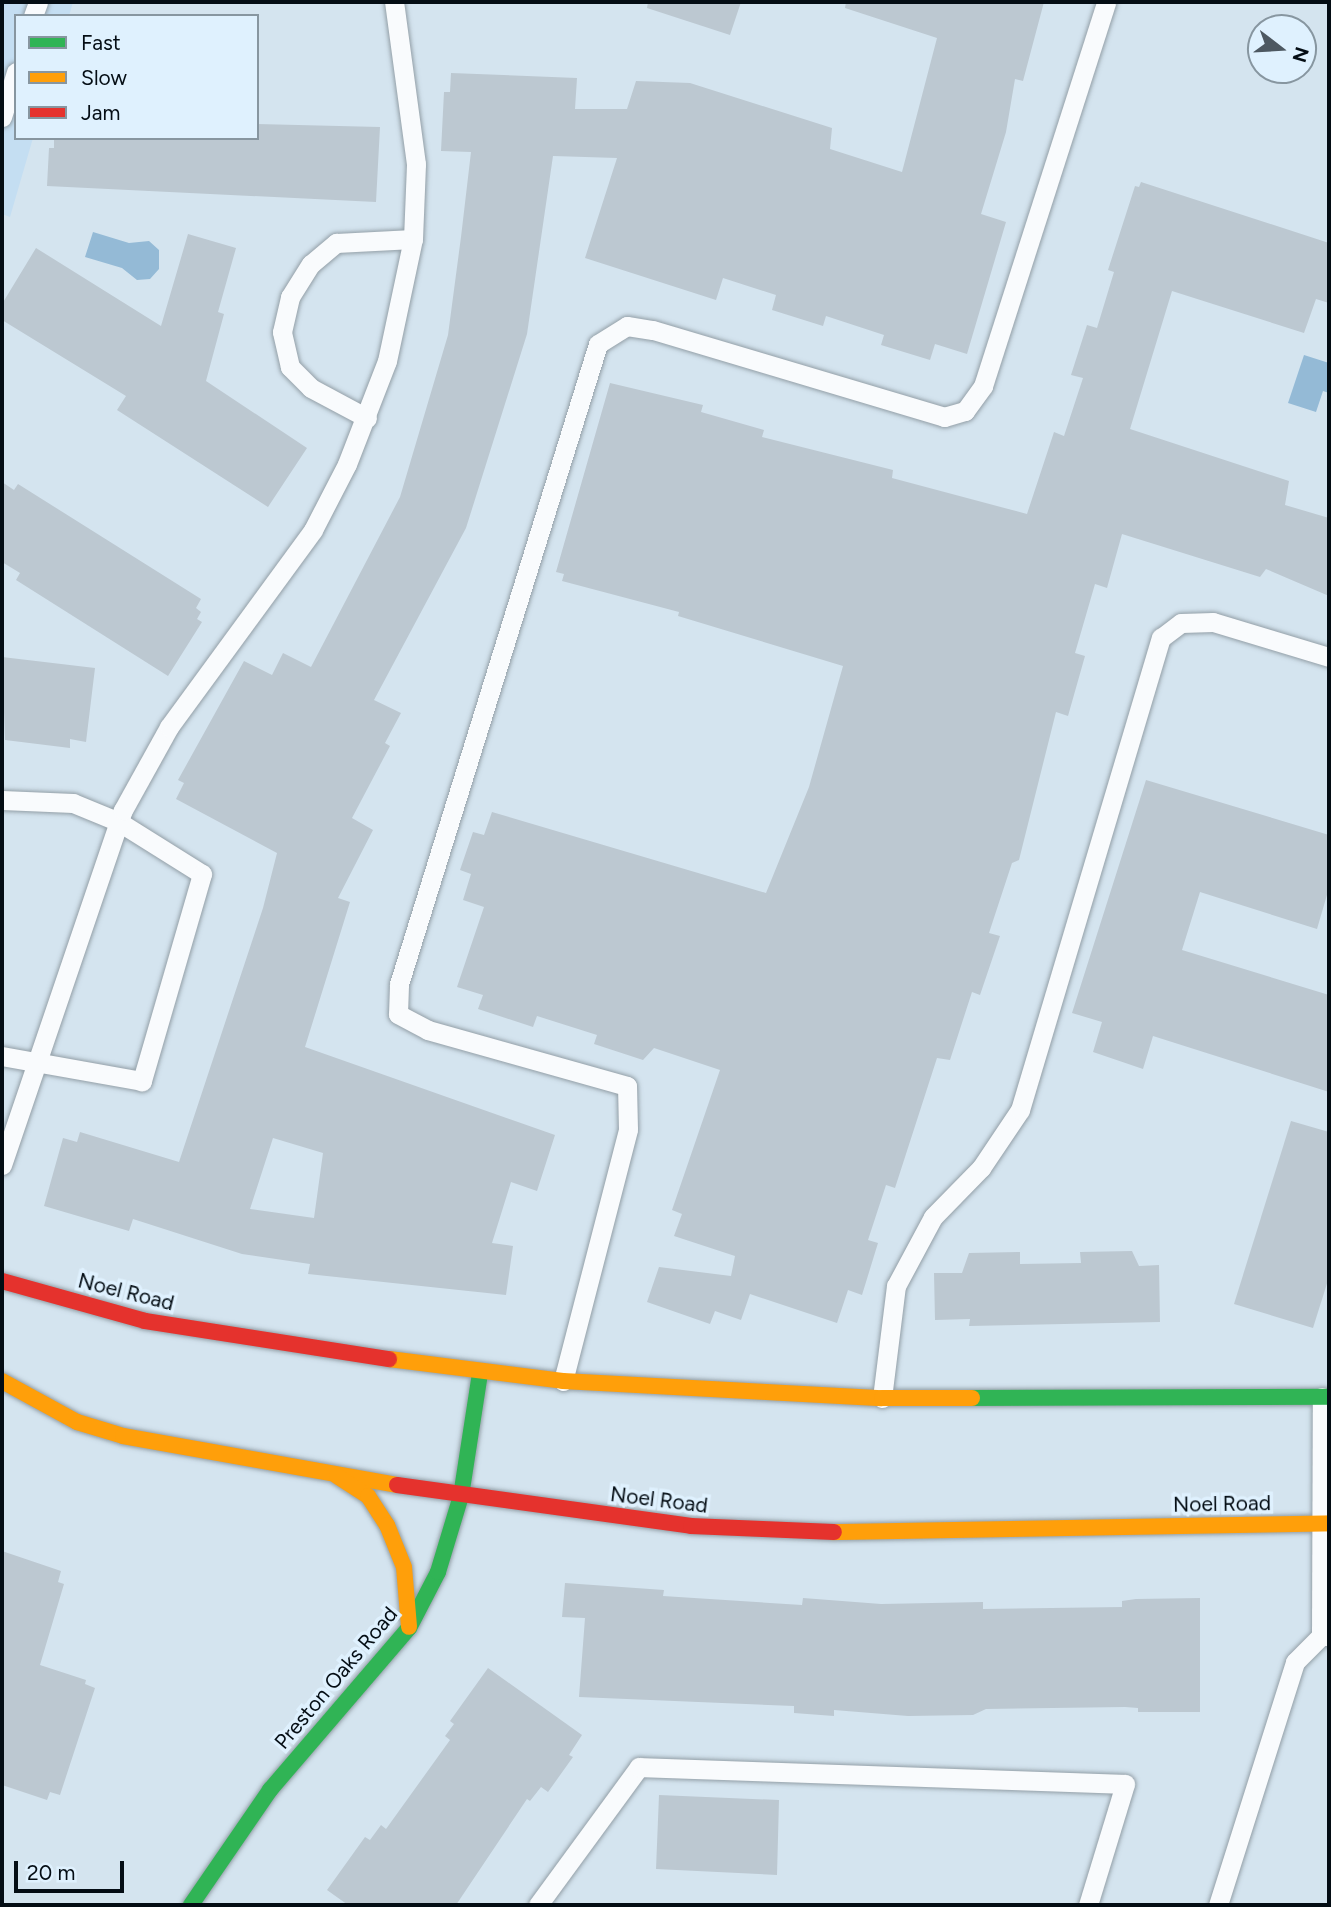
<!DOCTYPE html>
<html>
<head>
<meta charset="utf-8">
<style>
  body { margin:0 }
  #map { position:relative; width:1331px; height:1907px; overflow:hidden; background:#d4e4ef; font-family:Figtree,sans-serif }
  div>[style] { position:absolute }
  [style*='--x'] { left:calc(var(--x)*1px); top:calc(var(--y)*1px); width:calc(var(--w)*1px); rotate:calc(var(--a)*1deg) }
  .built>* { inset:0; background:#c4def2 }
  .water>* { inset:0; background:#94bad6 }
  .building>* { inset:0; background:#bcc8d1 }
  .roads { filter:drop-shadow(0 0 2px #939fa7) drop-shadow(0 0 2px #939fa7) }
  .lane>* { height:19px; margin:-9.5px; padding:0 9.5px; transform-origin:9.5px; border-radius:9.5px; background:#f9fbfd }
  .fast>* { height:16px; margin:-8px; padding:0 8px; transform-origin:8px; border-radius:8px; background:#30b455 }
  .slow>* { height:16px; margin:-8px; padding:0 8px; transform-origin:8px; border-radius:8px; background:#ff9f0a }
  .jam>* { height:16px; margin:-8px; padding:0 8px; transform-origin:8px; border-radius:8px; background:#e5322d }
  span { translate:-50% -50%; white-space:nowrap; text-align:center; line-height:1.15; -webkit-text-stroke:7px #dff1fe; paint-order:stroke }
  .street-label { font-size:21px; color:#040d14 }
  .frame { position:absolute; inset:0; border:4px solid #040d14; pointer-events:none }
  .legend { position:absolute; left:14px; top:14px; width:245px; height:126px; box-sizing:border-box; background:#dff1fe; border:2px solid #8796a0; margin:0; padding:9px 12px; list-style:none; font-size:21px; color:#040d14 }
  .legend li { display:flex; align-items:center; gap:14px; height:35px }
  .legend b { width:35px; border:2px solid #8796a0 }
  .north { position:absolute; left:1247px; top:14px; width:70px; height:70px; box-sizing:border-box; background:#dff1fe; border:2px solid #8796a0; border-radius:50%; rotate:107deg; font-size:19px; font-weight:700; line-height:28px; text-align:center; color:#040d14 }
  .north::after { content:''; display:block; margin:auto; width:24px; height:32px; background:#4d5861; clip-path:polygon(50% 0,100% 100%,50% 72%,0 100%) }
  .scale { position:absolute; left:14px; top:1861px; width:110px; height:32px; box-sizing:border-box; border:4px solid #040d14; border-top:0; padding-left:9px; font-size:21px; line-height:24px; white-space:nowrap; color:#040d14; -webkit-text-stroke:5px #dff1fe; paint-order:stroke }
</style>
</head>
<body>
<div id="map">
  <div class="built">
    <i style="clip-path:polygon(2px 2px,73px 2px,69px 16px,16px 16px,16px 138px,33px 138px,10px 217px,2px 214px)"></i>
  </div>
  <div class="water">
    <i style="clip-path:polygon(93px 232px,129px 243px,149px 241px,159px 250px,159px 269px,150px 279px,137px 280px,122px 268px,85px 257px)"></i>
    <i style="clip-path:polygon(1304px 355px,1329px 363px,1329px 393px,1323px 391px,1316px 412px,1288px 403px)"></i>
  </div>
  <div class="building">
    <i style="clip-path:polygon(648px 2px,741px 2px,730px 35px,647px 8px)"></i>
    <i style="clip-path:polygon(evenodd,846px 2px,1044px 2px,1023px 81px,1015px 79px,1006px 132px,981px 214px,1006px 222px,967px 354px,935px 344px,930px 360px,881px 345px,884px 335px,826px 316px,823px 326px,772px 310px,776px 295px,723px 278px,716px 300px,585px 258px,617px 158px,553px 156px,527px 334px,466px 528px,374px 700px,401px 713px,385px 743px,390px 746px,352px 818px,373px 830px,338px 898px,350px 902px,305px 1047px,555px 1135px,537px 1191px,511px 1182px,492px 1243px,513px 1246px,506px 1295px,308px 1274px,310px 1264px,242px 1254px,133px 1219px,129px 1231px,44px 1206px,63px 1138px,77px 1142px,80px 1132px,179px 1162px,263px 908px,277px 853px,176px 799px,184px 783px,178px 780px,244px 661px,272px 675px,283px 653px,311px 667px,400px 497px,448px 335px,461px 237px,471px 152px,441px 151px,444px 92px,450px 92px,451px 73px,577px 78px,575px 109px,627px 109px,636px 81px,690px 83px,832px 128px,830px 149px,902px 172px,937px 38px,845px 8px,846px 2px,273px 1138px,323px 1153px,314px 1218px,250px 1209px,273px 1138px)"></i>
    <i style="clip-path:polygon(257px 124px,380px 127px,376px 202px,47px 186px,49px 148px,54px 148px,54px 138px,257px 138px)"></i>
    <i style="clip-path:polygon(1141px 182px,1329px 243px,1329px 303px,1316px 299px,1304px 333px,1172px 291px,1130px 429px,1289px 481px,1285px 505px,1329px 518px,1329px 596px,1266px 569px,1260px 577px,1122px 534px,1107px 588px,1095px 584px,1075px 653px,1085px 656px,1068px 716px,1056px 712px,1019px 860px,1012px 863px,989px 933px,1000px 936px,980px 995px,972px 992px,950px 1060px,937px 1058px,895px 1188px,886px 1185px,868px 1240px,878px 1243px,862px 1295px,848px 1290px,837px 1323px,750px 1294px,741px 1320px,715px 1311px,710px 1324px,647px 1302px,659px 1267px,731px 1276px,735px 1256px,674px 1236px,682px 1214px,672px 1210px,720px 1070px,654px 1048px,643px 1060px,594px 1044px,597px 1035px,537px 1016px,533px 1027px,478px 1009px,483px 995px,457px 987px,484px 907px,463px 900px,471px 874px,460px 870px,473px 832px,484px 835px,492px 812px,766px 893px,809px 787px,843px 666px,678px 616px,679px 612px,562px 581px,564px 574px,556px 572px,610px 383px,703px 405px,701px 412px,764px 430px,762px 437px,893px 470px,892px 478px,1027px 514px,1054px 432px,1064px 436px,1083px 378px,1071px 375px,1087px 325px,1097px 328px,1114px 272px,1108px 270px,1135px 186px,1139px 187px)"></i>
    <i style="clip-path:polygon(188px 234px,236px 248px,218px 312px,224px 314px,206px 381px,307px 448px,268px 507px,117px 410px,126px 396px,2px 320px,2px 304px,36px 248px,161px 326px)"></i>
    <i style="clip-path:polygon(2px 482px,14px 490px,18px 484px,201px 599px,196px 608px,201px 612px,197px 619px,202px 622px,168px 676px,16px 580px,20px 573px,2px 562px)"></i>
    <i style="clip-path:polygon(2px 657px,95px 668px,86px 742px,70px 739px,70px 748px,5px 740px)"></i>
    <i style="clip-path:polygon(1146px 780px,1329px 835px,1329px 888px,1317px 929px,1200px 892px,1182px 950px,1329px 995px,1329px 1092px,1153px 1036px,1143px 1069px,1093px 1052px,1102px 1022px,1072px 1013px)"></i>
    <i style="clip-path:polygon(1291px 1121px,1329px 1132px,1329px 1277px,1313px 1328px,1234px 1304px)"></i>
    <i style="clip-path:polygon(1132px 1251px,1139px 1266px,1159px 1265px,1160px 1322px,969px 1326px,970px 1319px,935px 1320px,934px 1273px,962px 1273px,969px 1253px,1020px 1252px,1020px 1264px,1081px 1263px,1080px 1252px)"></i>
    <i style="clip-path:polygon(2px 1551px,61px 1571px,58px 1582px,64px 1584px,40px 1665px,86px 1680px,85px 1684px,95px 1688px,60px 1795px,50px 1792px,47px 1800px,2px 1785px)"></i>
    <i style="clip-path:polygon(565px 1583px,664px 1590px,663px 1596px,802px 1605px,803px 1598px,881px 1604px,983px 1602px,983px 1609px,1122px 1607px,1122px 1601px,1136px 1599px,1200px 1598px,1200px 1712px,1138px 1712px,1138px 1708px,1125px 1707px,986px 1709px,973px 1715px,908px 1716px,834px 1710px,834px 1716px,794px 1713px,794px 1706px,579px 1697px,585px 1618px,562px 1617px)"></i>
    <i style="clip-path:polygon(488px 1668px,582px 1735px,569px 1755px,573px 1757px,548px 1792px,541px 1787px,530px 1801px,527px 1799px,456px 1905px,348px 1905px,327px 1890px,365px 1837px,370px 1840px,381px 1825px,386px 1829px,450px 1740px,445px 1736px,454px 1724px,450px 1721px)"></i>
    <i style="clip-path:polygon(659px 1795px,779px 1800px,777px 1875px,656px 1869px)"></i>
  </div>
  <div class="roads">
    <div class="lane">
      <i style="--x:33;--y:16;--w:15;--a:-70"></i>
      <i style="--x:2;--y:117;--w:47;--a:-72.7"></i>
      <i style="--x:367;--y:418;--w:64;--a:-151.8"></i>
      <i style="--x:311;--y:388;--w:30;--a:-135"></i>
      <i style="--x:290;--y:367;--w:36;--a:-103"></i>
      <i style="--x:282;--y:332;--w:36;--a:-77"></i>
      <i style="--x:290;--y:297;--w:39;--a:-58"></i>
      <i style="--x:311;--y:264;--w:33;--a:-40"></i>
      <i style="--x:336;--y:243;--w:77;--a:-3"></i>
      <i style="--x:2;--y:800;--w:71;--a:2.4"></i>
      <i style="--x:73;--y:803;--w:50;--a:22.4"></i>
      <i style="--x:119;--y:822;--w:98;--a:32.1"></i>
      <i style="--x:202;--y:874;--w:216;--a:106.2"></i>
      <i style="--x:142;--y:1081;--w:142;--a:-169.9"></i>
      <i style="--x:2;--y:1165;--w:375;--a:-71.2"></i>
      <i style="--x:123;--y:810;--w:95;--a:-61"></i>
      <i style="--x:169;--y:727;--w:244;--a:-53.8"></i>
      <i style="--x:313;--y:530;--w:74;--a:-62.7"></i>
      <i style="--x:347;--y:464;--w:110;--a:-68.8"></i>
      <i style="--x:387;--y:361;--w:125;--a:-78"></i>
      <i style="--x:413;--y:239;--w:75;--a:-87.7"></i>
      <i style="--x:416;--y:164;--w:163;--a:-97.7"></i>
      <i style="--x:563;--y:1381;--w:260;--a:-75.5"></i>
      <i style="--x:628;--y:1129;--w:43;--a:-91.3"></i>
      <i style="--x:627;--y:1086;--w:207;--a:-164.3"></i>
      <i style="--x:428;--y:1030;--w:34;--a:-152"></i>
      <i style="--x:398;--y:1014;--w:30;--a:-88"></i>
      <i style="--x:399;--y:984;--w:670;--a:-72.73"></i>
      <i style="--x:598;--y:344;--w:34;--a:-32"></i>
      <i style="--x:627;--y:326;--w:26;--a:9"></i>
      <i style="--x:653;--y:330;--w:304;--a:16.6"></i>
      <i style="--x:944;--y:417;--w:22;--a:-16"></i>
      <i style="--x:965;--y:411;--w:31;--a:-54"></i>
      <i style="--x:983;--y:386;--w:403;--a:-72.2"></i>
      <i style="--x:882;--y:1398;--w:113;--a:-82.9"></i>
      <i style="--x:896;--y:1286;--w:78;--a:-61.8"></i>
      <i style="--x:933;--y:1217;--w:69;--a:-45.6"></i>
      <i style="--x:981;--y:1168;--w:70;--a:-56.1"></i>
      <i style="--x:1020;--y:1110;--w:493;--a:-73.4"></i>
      <i style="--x:1161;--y:638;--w:25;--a:-37"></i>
      <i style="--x:1181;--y:623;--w:32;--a:-2"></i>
      <i style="--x:1213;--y:622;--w:121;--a:16.8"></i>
      <i style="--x:1321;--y:1636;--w:239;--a:-89.8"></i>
      <i style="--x:538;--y:1905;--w:171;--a:-53.8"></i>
      <i style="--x:639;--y:1767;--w:486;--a:2"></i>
      <i style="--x:1125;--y:1784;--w:127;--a:107"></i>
      <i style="--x:1218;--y:1905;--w:255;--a:-72.4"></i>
      <i style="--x:1295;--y:1662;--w:37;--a:-45"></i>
      <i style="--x:1321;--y:1636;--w:8;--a:0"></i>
    </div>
    <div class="fast">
      <i style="--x:972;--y:1398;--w:357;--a:-0.2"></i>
      <i style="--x:191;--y:1905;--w:140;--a:-55.5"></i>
      <i style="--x:270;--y:1790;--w:213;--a:-49.4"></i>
      <i style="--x:409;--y:1628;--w:63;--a:-62.6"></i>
      <i style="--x:438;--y:1572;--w:79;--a:-73.2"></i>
      <i style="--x:461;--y:1496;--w:124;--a:-81.2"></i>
    </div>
    <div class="slow">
      <i style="--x:389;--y:1359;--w:175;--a:7.2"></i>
      <i style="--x:563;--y:1381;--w:319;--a:3.1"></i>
      <i style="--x:882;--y:1398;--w:90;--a:0"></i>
      <i style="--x:2;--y:1381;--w:85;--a:28.7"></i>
      <i style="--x:77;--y:1422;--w:48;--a:16.9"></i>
      <i style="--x:123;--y:1436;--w:278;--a:10.1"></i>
      <i style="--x:337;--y:1476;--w:37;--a:33"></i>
      <i style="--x:368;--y:1496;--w:35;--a:57"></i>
      <i style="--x:387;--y:1525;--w:45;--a:68"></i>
      <i style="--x:404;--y:1567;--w:60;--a:85.2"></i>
      <i style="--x:834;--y:1532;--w:495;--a:-1"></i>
    </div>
    <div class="jam">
      <i style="--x:2;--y:1281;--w:148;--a:15.6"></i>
      <i style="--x:145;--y:1321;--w:247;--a:8.9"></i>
      <i style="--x:397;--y:1485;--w:297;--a:7.9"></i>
      <i style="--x:691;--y:1526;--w:143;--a:2.4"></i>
    </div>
  </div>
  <div class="street-label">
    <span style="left:126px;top:1292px;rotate:14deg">Noel Road</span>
    <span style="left:659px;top:1500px;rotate:7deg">Noel Road</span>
    <span style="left:1222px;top:1504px;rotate:-1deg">Noel Road</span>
    <span style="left:336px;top:1678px;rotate:-50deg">Preston Oaks Road</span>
  </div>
  <div class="frame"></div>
  <ul class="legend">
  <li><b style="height:9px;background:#30b455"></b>Fast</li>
  <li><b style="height:9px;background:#ff9f0a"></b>Slow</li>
  <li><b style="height:9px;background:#e5322d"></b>Jam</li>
  </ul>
  <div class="north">N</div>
  <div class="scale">20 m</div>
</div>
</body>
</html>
